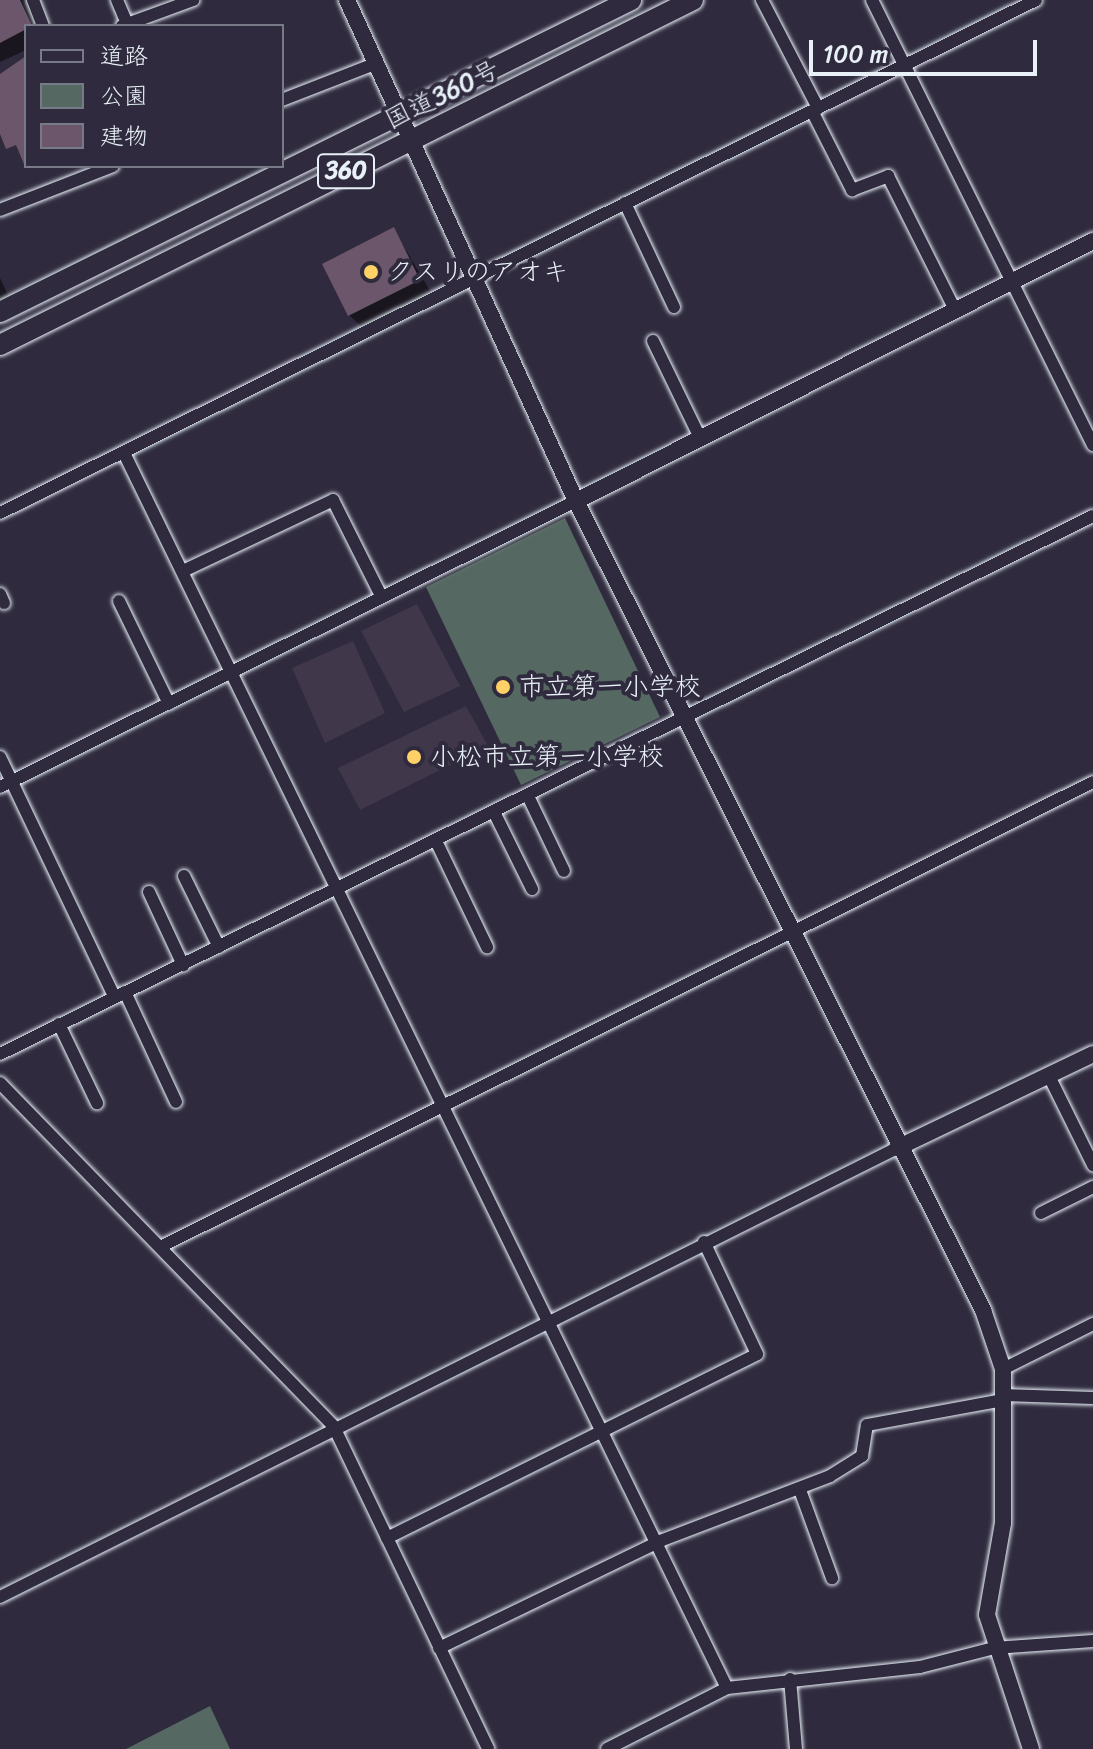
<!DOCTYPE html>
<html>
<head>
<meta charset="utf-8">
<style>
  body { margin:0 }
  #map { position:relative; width:1093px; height:1749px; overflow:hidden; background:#2f2a3d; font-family:Sriracha,"Klee One",sans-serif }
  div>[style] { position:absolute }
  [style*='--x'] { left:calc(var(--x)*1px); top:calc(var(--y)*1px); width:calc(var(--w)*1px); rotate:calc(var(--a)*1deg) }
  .built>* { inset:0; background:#41374b }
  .green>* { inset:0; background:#556862 }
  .shadow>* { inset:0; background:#0007 }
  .building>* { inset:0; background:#6c566b }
  .roads { filter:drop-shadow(0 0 2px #e8f1f8) drop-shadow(0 0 2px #e8f1f8) }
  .minor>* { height:12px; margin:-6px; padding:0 6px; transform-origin:6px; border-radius:6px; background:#2f2a3d }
  .tertiary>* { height:16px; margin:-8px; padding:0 8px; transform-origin:8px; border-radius:8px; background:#2f2a3d }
  .trunk>* { height:20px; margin:-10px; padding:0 10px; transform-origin:10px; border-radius:10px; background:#2f2a3d }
  .dots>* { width:22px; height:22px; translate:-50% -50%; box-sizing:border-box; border:4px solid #2f2a3d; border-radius:50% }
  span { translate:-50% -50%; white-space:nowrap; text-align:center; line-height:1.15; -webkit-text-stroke:8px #2f2a3d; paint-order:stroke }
  .shield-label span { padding:2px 6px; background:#2f2a3d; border:2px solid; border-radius:6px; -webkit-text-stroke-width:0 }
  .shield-label { font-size:24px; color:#e8f1f8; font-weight:700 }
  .street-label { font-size:26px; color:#e8f1f8 }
  .poi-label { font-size:26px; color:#e8f1f8 }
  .left { translate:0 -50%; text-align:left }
  .legend { position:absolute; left:24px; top:24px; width:260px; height:144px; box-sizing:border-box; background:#2f2a3d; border:2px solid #797a88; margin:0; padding:10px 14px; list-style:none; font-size:24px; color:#e8f1f8 }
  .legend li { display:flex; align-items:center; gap:16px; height:40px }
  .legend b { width:40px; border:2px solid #797a88 }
  .scale { position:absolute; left:809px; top:40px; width:228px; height:36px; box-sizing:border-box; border:4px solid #e8f1f8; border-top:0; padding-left:10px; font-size:24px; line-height:28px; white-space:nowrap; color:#e8f1f8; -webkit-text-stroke:6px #2f2a3d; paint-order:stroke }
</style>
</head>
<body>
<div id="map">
  <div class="built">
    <i style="clip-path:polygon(417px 604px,460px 686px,404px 712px,361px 631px)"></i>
    <i style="clip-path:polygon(353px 641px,385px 713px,325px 743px,292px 668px)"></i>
    <i style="clip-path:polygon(466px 706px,488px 746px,360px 810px,338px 768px)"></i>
  </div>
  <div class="green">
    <i style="clip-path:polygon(565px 518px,660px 717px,521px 785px,426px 587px)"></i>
    <i style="clip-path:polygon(210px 1706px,230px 1749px,126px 1749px)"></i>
  </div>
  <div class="shadow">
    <i style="clip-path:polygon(0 0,25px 0,38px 26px,26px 26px,26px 50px,0 62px)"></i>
    <i style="clip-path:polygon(394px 230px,432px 294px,363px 328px,349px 315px)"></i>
    <i style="clip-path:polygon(0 278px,9px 297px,0 301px)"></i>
  </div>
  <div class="building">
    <i style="clip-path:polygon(0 0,20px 0,32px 26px,0 43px)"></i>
    <i style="clip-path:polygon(26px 56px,26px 169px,16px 145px,6px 149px,0 134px,0 74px)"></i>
    <i style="clip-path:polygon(394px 227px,420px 280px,348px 316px,322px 264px)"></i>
  </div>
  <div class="roads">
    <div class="minor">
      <i style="--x:33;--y:0;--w:28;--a:69"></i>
      <i style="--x:117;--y:0;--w:26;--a:67"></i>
      <i style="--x:762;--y:0;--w:122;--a:62.6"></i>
      <i style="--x:872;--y:0;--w:497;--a:63.6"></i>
      <i style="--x:122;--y:26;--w:76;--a:-20.1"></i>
      <i style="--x:282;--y:100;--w:97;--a:-21.3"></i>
      <i style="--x:812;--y:111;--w:89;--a:63.1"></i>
      <i style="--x:852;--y:190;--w:39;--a:-21"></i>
      <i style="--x:888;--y:176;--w:150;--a:63.4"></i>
      <i style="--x:625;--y:203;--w:115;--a:64.8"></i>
      <i style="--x:0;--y:210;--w:121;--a:-21.3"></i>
      <i style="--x:653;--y:341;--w:108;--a:64.1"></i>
      <i style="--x:124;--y:453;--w:1374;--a:63.98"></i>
      <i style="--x:0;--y:513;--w:1156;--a:-26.34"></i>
      <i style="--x:183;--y:571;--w:166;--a:-25.3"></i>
      <i style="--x:333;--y:500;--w:107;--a:63.4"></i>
      <i style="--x:0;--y:594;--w:10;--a:66"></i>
      <i style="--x:119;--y:601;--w:114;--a:64.1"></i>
      <i style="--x:0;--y:757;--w:265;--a:64.5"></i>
      <i style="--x:0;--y:787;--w:643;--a:-26.41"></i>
      <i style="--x:528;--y:796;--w:83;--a:64.4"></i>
      <i style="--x:494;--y:812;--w:86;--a:63.7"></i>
      <i style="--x:436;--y:841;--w:118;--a:64.3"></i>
      <i style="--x:184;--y:876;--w:79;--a:63.8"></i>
      <i style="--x:149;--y:892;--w:81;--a:65"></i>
      <i style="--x:125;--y:992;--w:121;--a:65.1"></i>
      <i style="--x:59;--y:1024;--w:88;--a:64.3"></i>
      <i style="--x:0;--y:1054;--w:1218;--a:-26.21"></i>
      <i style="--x:1048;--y:1074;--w:102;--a:63.7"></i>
      <i style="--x:0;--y:1083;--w:479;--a:45.8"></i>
      <i style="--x:334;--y:1427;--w:357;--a:64.4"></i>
      <i style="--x:1041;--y:1213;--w:58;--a:-26.6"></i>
      <i style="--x:162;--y:1246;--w:1040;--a:-26.49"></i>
      <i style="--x:1003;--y:1369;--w:101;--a:-26.6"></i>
      <i style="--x:1003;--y:1395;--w:90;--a:1.9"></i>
      <i style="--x:800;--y:1490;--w:94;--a:70"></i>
      <i style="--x:387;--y:1538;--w:413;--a:-26.4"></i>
      <i style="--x:757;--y:1354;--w:124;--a:-115.3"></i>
      <i style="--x:0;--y:1597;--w:1003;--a:-26.59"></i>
      <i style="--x:439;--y:1648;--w:246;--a:-25.8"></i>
      <i style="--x:660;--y:1541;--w:182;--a:-20.9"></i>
      <i style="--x:830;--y:1476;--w:38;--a:-32"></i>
      <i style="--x:862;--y:1456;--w:31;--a:-81"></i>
      <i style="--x:867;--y:1425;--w:138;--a:-10.4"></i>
      <i style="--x:790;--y:1679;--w:70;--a:85.1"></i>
      <i style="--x:607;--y:1749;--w:135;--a:-26.9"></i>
      <i style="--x:727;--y:1688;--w:194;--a:-6.2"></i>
      <i style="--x:920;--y:1667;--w:76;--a:-14.4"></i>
      <i style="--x:994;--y:1648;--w:99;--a:-4"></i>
    </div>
    <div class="tertiary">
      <i style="--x:347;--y:0;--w:551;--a:65.44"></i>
      <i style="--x:576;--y:501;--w:906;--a:63.29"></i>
      <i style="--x:983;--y:1310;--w:62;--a:71.3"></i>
      <i style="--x:1003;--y:1369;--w:154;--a:90"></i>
      <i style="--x:1003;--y:1523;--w:93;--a:99.9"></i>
      <i style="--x:987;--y:1615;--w:141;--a:71.8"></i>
      <i style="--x:576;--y:501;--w:579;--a:-26.7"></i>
      <i style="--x:897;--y:1148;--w:217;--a:-25.6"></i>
    </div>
    <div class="trunk">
      <i style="--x:0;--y:312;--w:704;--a:-26.31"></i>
      <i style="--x:0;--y:345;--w:774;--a:-26.47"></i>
    </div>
  </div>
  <div class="dots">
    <i style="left:371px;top:272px;background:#ffd166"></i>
    <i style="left:503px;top:687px;background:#ffd166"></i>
    <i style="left:414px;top:757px;background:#ffd166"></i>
  </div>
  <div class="shield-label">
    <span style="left:346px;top:171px">360</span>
  </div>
  <div class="street-label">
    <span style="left:442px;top:95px;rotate:-26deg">国道360号</span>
  </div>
  <div class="poi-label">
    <span class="left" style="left:387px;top:272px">クスリのアオキ</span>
    <span class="left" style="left:519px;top:687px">市立第一小学校</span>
    <span class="left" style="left:430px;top:757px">小松市立第一小学校</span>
  </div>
  <ul class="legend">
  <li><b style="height:10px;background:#2f2a3d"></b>道路</li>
  <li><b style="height:22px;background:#556862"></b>公園</li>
  <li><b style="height:22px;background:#6c566b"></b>建物</li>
  </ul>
  <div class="scale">100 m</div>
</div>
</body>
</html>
